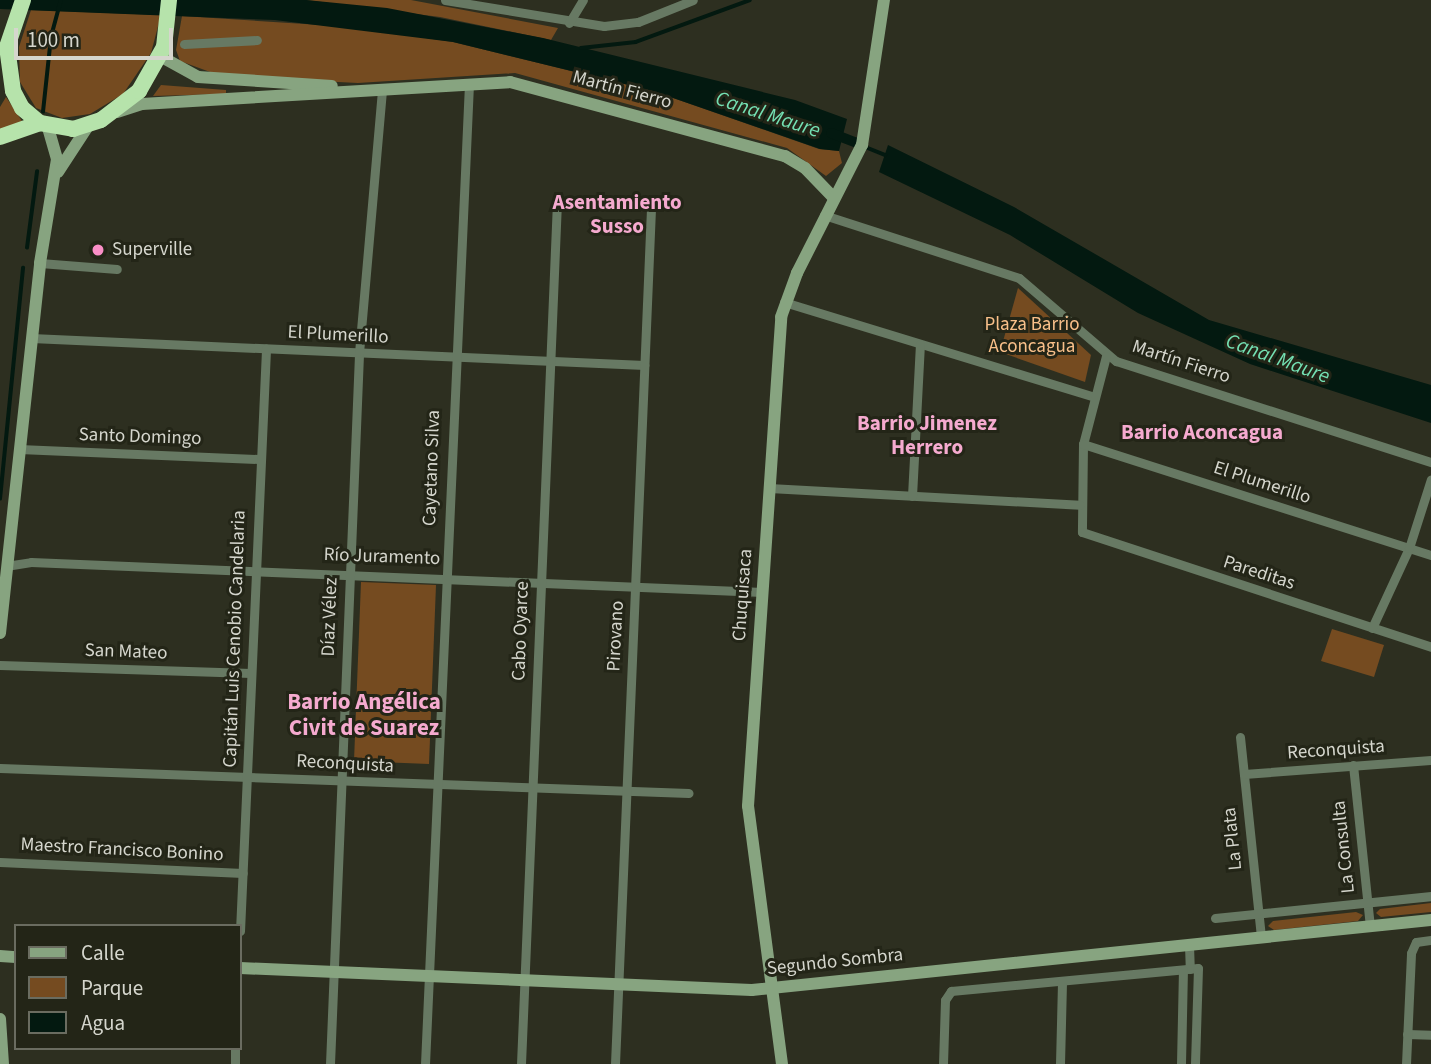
<!DOCTYPE html>
<html>
<head>
<meta charset="utf-8">
<style>
  body { margin:0 }
  #map { position:relative; width:1431px; height:1064px; overflow:hidden; background:#2d2f20; font-family:"Source Sans 3",sans-serif }
  div>[style] { position:absolute }
  [style*='--x'] { left:calc(var(--x)*1px); top:calc(var(--y)*1px); width:calc(var(--w)*1px); rotate:calc(var(--a)*1deg) }
  .green>* { inset:0; background:#754b20 }
  .water>* { inset:0; background:#031910 }
  .stream>* { height:3.5px; margin:-1.75px; padding:0 1.75px; transform-origin:1.75px; border-radius:1.75px; background:#031910 }
  .canal>* { height:10px; margin:-5px; padding:0 5px; transform-origin:5px; border-radius:5px; background:#031910 }
  .street>* { height:9px; margin:-4.5px; padding:0 4.5px; transform-origin:4.5px; border-radius:4.5px; background:#677963 }
  .secondary>* { height:12px; margin:-6px; padding:0 6px; transform-origin:6px; border-radius:6px; background:#87a480 }
  .highway>* { height:16px; margin:-8px; padding:0 8px; transform-origin:8px; border-radius:8px; background:#b6e3ab }
  .dots>* { width:19px; height:19px; translate:-50% -50%; box-sizing:border-box; border:4px solid #232517; border-radius:50% }
  span { translate:-50% -50%; white-space:nowrap; text-align:center; line-height:1.15; -webkit-text-stroke:6px #232517; paint-order:stroke }
  .street-label { font-size:19px; color:#d5d6cd }
  .poi-label { font-size:19px; color:#d5d6cd }
  .left { translate:0 -50%; text-align:left }
  .park-label { font-size:19px; color:#f9c08a }
  .water-label { font-size:21px; color:#74e0b3; font-style:italic }
  .neighbourhood-label { font-size:21px; color:#f5aacf; font-weight:700 }
  .quarter-label { font-size:23px; color:#f5aacf; font-weight:700 }
  .legend { position:absolute; left:14px; top:924px; width:228px; height:126px; box-sizing:border-box; background:#232517; border:2px solid #6a6c60; margin:0; padding:9px 12px; list-style:none; font-size:21px; color:#d5d6cd }
  .legend li { display:flex; align-items:center; gap:14px; height:35px }
  .legend b { width:35px; border:2px solid #6a6c60 }
  .scale { position:absolute; left:14px; top:28px; width:159px; height:32px; box-sizing:border-box; border:4px solid #d5d6cd; border-top:0; padding-left:9px; font-size:21px; line-height:24px; white-space:nowrap; color:#d5d6cd; -webkit-text-stroke:5px #232517; paint-order:stroke }
</style>
</head>
<body>
<div id="map">
  <div class="green">
    <i style="clip-path:polygon(306px 0,411px 0,558px 28px,551px 40px,440px 17px)"></i>
    <i style="clip-path:polygon(31px 10px,161px 15px,151px 53px,123px 94px,90px 114px,62px 118px,36px 108px,20px 82px,19px 47px)"></i>
    <i style="clip-path:polygon(182px 16px,352px 27px,453px 42px,653px 91px,819px 149px,839px 151px,842px 163px,826px 176px,787px 148px,515px 73px,358px 83px,221px 76px,180px 61px,176px 50px)"></i>
    <i style="clip-path:polygon(161px 85px,226px 90px,226px 94px,153px 96px)"></i>
    <i style="clip-path:polygon(6px 97px,24px 124px,0 131px,0 107px)"></i>
    <i style="clip-path:polygon(1018px 288px,1091px 355px,1085px 382px,1000px 352px)"></i>
    <i style="clip-path:polygon(361px 582px,436px 585px,429px 764px,354px 761px)"></i>
    <i style="clip-path:polygon(1332px 629px,1384px 645px,1374px 677px,1321px 661px)"></i>
    <i style="clip-path:polygon(1431px 903px,1431px 912px,1381px 917px,1376px 913px,1380px 909px)"></i>
    <i style="clip-path:polygon(1356px 912px,1363px 915px,1358px 921px,1274px 930px,1268px 926px,1273px 921px)"></i>
  </div>
  <div class="water">
    <i style="clip-path:polygon(0 0,306px 0,387px 8px,543px 38px,795px 100px,847px 119px,839px 151px,820px 149px,653px 91px,453px 42px,275px 20px,0 9px)"></i>
    <i style="clip-path:polygon(888px 145px,1014px 207px,1209px 320px,1431px 385px,1431px 423px,1250px 364px,1138px 313px,1010px 235px,879px 172px)"></i>
  </div>
  <div class="stream">
    <i style="--x:581;--y:48;--w:55;--a:-6.2"></i>
    <i style="--x:636;--y:42;--w:121;--a:-20.2"></i>
    <i style="--x:43;--y:112;--w:75;--a:-83.9"></i>
    <i style="--x:51;--y:37;--w:38;--a:-75"></i>
    <i style="--x:863;--y:146;--w:24;--a:22"></i>
    <i style="--x:27;--y:248;--w:77;--a:-82.5"></i>
    <i style="--x:0;--y:499;--w:232;--a:-84.3"></i>
  </div>
  <div class="canal">
    <i style="--x:831;--y:133;--w:33;--a:21"></i>
  </div>
  <div class="street">
    <i style="--x:445;--y:0;--w:161;--a:9.3"></i>
    <i style="--x:604;--y:26;--w:34;--a:-7"></i>
    <i style="--x:638;--y:22;--w:59;--a:-21.8"></i>
    <i style="--x:569;--y:23;--w:27;--a:-59"></i>
    <i style="--x:184;--y:44;--w:73;--a:-3.1"></i>
    <i style="--x:824;--y:215;--w:205;--a:17.9"></i>
    <i style="--x:1019;--y:278;--w:128;--a:40.6"></i>
    <i style="--x:1116;--y:361;--w:331;--a:17.8"></i>
    <i style="--x:40;--y:263;--w:77;--a:4.5"></i>
    <i style="--x:784;--y:302;--w:325;--a:17"></i>
    <i style="--x:31;--y:338;--w:614;--a:2.52"></i>
    <i style="--x:1106;--y:356;--w:91;--a:104.6"></i>
    <i style="--x:1083;--y:444;--w:88;--a:90.7"></i>
    <i style="--x:1082;--y:532;--w:367;--a:18.2"></i>
    <i style="--x:1083;--y:444;--w:365;--a:17.7"></i>
    <i style="--x:19;--y:449;--w:240;--a:2.4"></i>
    <i style="--x:769;--y:488;--w:311;--a:3.1"></i>
    <i style="--x:912;--y:496;--w:152;--a:-87"></i>
    <i style="--x:6;--y:566;--w:25;--a:-9"></i>
    <i style="--x:31;--y:562;--w:732;--a:2.35"></i>
    <i style="--x:1372;--y:628;--w:88;--a:-65.2"></i>
    <i style="--x:1409;--y:548;--w:72;--a:-72.3"></i>
    <i style="--x:0;--y:665;--w:251;--a:1.8"></i>
    <i style="--x:1240;--y:737;--w:201;--a:84"></i>
    <i style="--x:1353;--y:765;--w:162;--a:84"></i>
    <i style="--x:0;--y:768;--w:689;--a:2.08"></i>
    <i style="--x:1244;--y:774;--w:188;--a:-4.3"></i>
    <i style="--x:0;--y:862;--w:243;--a:2.6"></i>
    <i style="--x:1215;--y:918;--w:217;--a:-5.8"></i>
    <i style="--x:240;--y:931;--w:583;--a:-87.44"></i>
    <i style="--x:1189;--y:945;--w:24;--a:88"></i>
    <i style="--x:1407;--y:1034;--w:24;--a:2"></i>
    <i style="--x:235;--y:1064;--w:16;--a:-90"></i>
    <i style="--x:330;--y:1064;--w:712;--a:-87.66"></i>
    <i style="--x:359;--y:353;--w:266;--a:-85"></i>
    <i style="--x:425;--y:1064;--w:982;--a:-87.43"></i>
    <i style="--x:521;--y:1064;--w:865;--a:-87.61"></i>
    <i style="--x:615;--y:1064;--w:855;--a:-87.59"></i>
    <i style="--x:943;--y:1064;--w:64;--a:-88.2"></i>
    <i style="--x:945;--y:1000;--w:11;--a:-56"></i>
    <i style="--x:951;--y:991;--w:248;--a:-5.3"></i>
    <i style="--x:1198;--y:968;--w:96;--a:91.8"></i>
    <i style="--x:1060;--y:1064;--w:83;--a:-88.6"></i>
    <i style="--x:1181;--y:1064;--w:94;--a:-88.8"></i>
    <i style="--x:1406;--y:1064;--w:111;--a:-87.4"></i>
    <i style="--x:1411;--y:953;--w:12;--a:-66"></i>
    <i style="--x:1416;--y:942;--w:15;--a:-8"></i>
  </div>
  <div class="secondary">
    <i style="--x:160;--y:56;--w:43;--a:28.9"></i>
    <i style="--x:198;--y:77;--w:134;--a:3.8"></i>
    <i style="--x:117;--y:112;--w:26;--a:-18"></i>
    <i style="--x:142;--y:104;--w:369;--a:-3.4"></i>
    <i style="--x:510;--y:82;--w:285;--a:15.1"></i>
    <i style="--x:785;--y:156;--w:23;--a:31"></i>
    <i style="--x:805;--y:168;--w:42;--a:46"></i>
    <i style="--x:58;--y:172;--w:55;--a:-56.9"></i>
    <i style="--x:0;--y:633;--w:372;--a:-83.8"></i>
    <i style="--x:40;--y:263;--w:105;--a:-80.7"></i>
    <i style="--x:57;--y:159;--w:33;--a:-106"></i>
    <i style="--x:0;--y:956;--w:16;--a:4"></i>
    <i style="--x:240;--y:968;--w:512;--a:2.46"></i>
    <i style="--x:752;--y:990;--w:683;--a:-5.89"></i>
    <i style="--x:0;--y:1019;--w:45;--a:86.2"></i>
    <i style="--x:782;--y:1064;--w:260;--a:-97.5"></i>
    <i style="--x:748;--y:806;--w:490;--a:-86.1"></i>
    <i style="--x:781;--y:317;--w:47;--a:-70"></i>
    <i style="--x:797;--y:273;--w:144;--a:-63.1"></i>
    <i style="--x:862;--y:145;--w:147;--a:-81.4"></i>
  </div>
  <div class="highway">
    <i style="--x:23;--y:0;--w:50;--a:108.8"></i>
    <i style="--x:7;--y:47;--w:44;--a:82.2"></i>
    <i style="--x:13;--y:91;--w:19;--a:62"></i>
    <i style="--x:22;--y:108;--w:23;--a:40"></i>
    <i style="--x:40;--y:123;--w:34;--a:10"></i>
    <i style="--x:73;--y:129;--w:29;--a:-18"></i>
    <i style="--x:101;--y:120;--w:48;--a:-37.3"></i>
    <i style="--x:139;--y:91;--w:51;--a:-60.4"></i>
    <i style="--x:164;--y:47;--w:47;--a:-83.9"></i>
    <i style="--x:0;--y:137;--w:42;--a:-19.3"></i>
  </div>
  <div class="dots">
    <i style="left:98px;top:250px;background:#fa8fc7"></i>
  </div>
  <div class="street-label">
    <span style="left:622px;top:90px;rotate:15deg">Martín Fierro</span>
    <span style="left:338px;top:335px;rotate:3deg">El Plumerillo</span>
    <span style="left:1181px;top:362px;rotate:18deg">Martín Fierro</span>
    <span style="left:140px;top:437px;rotate:2deg">Santo Domingo</span>
    <span style="left:432px;top:468px;rotate:-88deg">Cayetano Silva</span>
    <span style="left:1262px;top:483px;rotate:18deg">El Plumerillo</span>
    <span style="left:382px;top:557px;rotate:2deg">Río Juramento</span>
    <span style="left:1259px;top:573px;rotate:18deg">Pareditas</span>
    <span style="left:743px;top:595px;rotate:-86deg">Chuquisaca</span>
    <span style="left:330px;top:617px;rotate:-88deg">Díaz Vélez</span>
    <span style="left:521px;top:631px;rotate:-88deg">Cabo Oyarce</span>
    <span style="left:616px;top:636px;rotate:-87deg">Pirovano</span>
    <span style="left:235px;top:639px;rotate:-88deg">Capitán Luis Cenobio Candelaria</span>
    <span style="left:126px;top:652px;rotate:2deg">San Mateo</span>
    <span style="left:1336px;top:750px;rotate:-4deg">Reconquista</span>
    <span style="left:345px;top:764px;rotate:3deg">Reconquista</span>
    <span style="left:1233px;top:839px;rotate:-96deg">La Plata</span>
    <span style="left:1344px;top:847px;rotate:-96deg">La Consulta</span>
    <span style="left:122px;top:850px;rotate:3deg">Maestro Francisco Bonino</span>
    <span style="left:835px;top:962px;rotate:-6deg">Segundo Sombra</span>
  </div>
  <div class="poi-label">
    <span class="left" style="left:112px;top:250px">Superville</span>
  </div>
  <div class="park-label">
    <span style="left:1032px;top:336px">Plaza Barrio<br>Aconcagua</span>
  </div>
  <div class="water-label">
    <span style="left:768px;top:114px;rotate:18deg">Canal Maure</span>
    <span style="left:1278px;top:358px;rotate:20deg">Canal Maure</span>
  </div>
  <div class="neighbourhood-label">
    <span style="left:617px;top:214px">Asentamiento<br>Susso</span>
    <span style="left:927px;top:435px">Barrio Jimenez<br>Herrero</span>
    <span style="left:1202px;top:432px">Barrio Aconcagua</span>
  </div>
  <div class="quarter-label">
    <span style="left:364px;top:715px">Barrio Angélica<br>Civit de Suarez</span>
  </div>
  <ul class="legend">
  <li><b style="height:9px;background:#87a480"></b>Calle</li>
  <li><b style="height:19px;background:#754b20"></b>Parque</li>
  <li><b style="height:19px;background:#031910"></b>Agua</li>
  </ul>
  <div class="scale">100 m</div>
</div>
</body>
</html>
